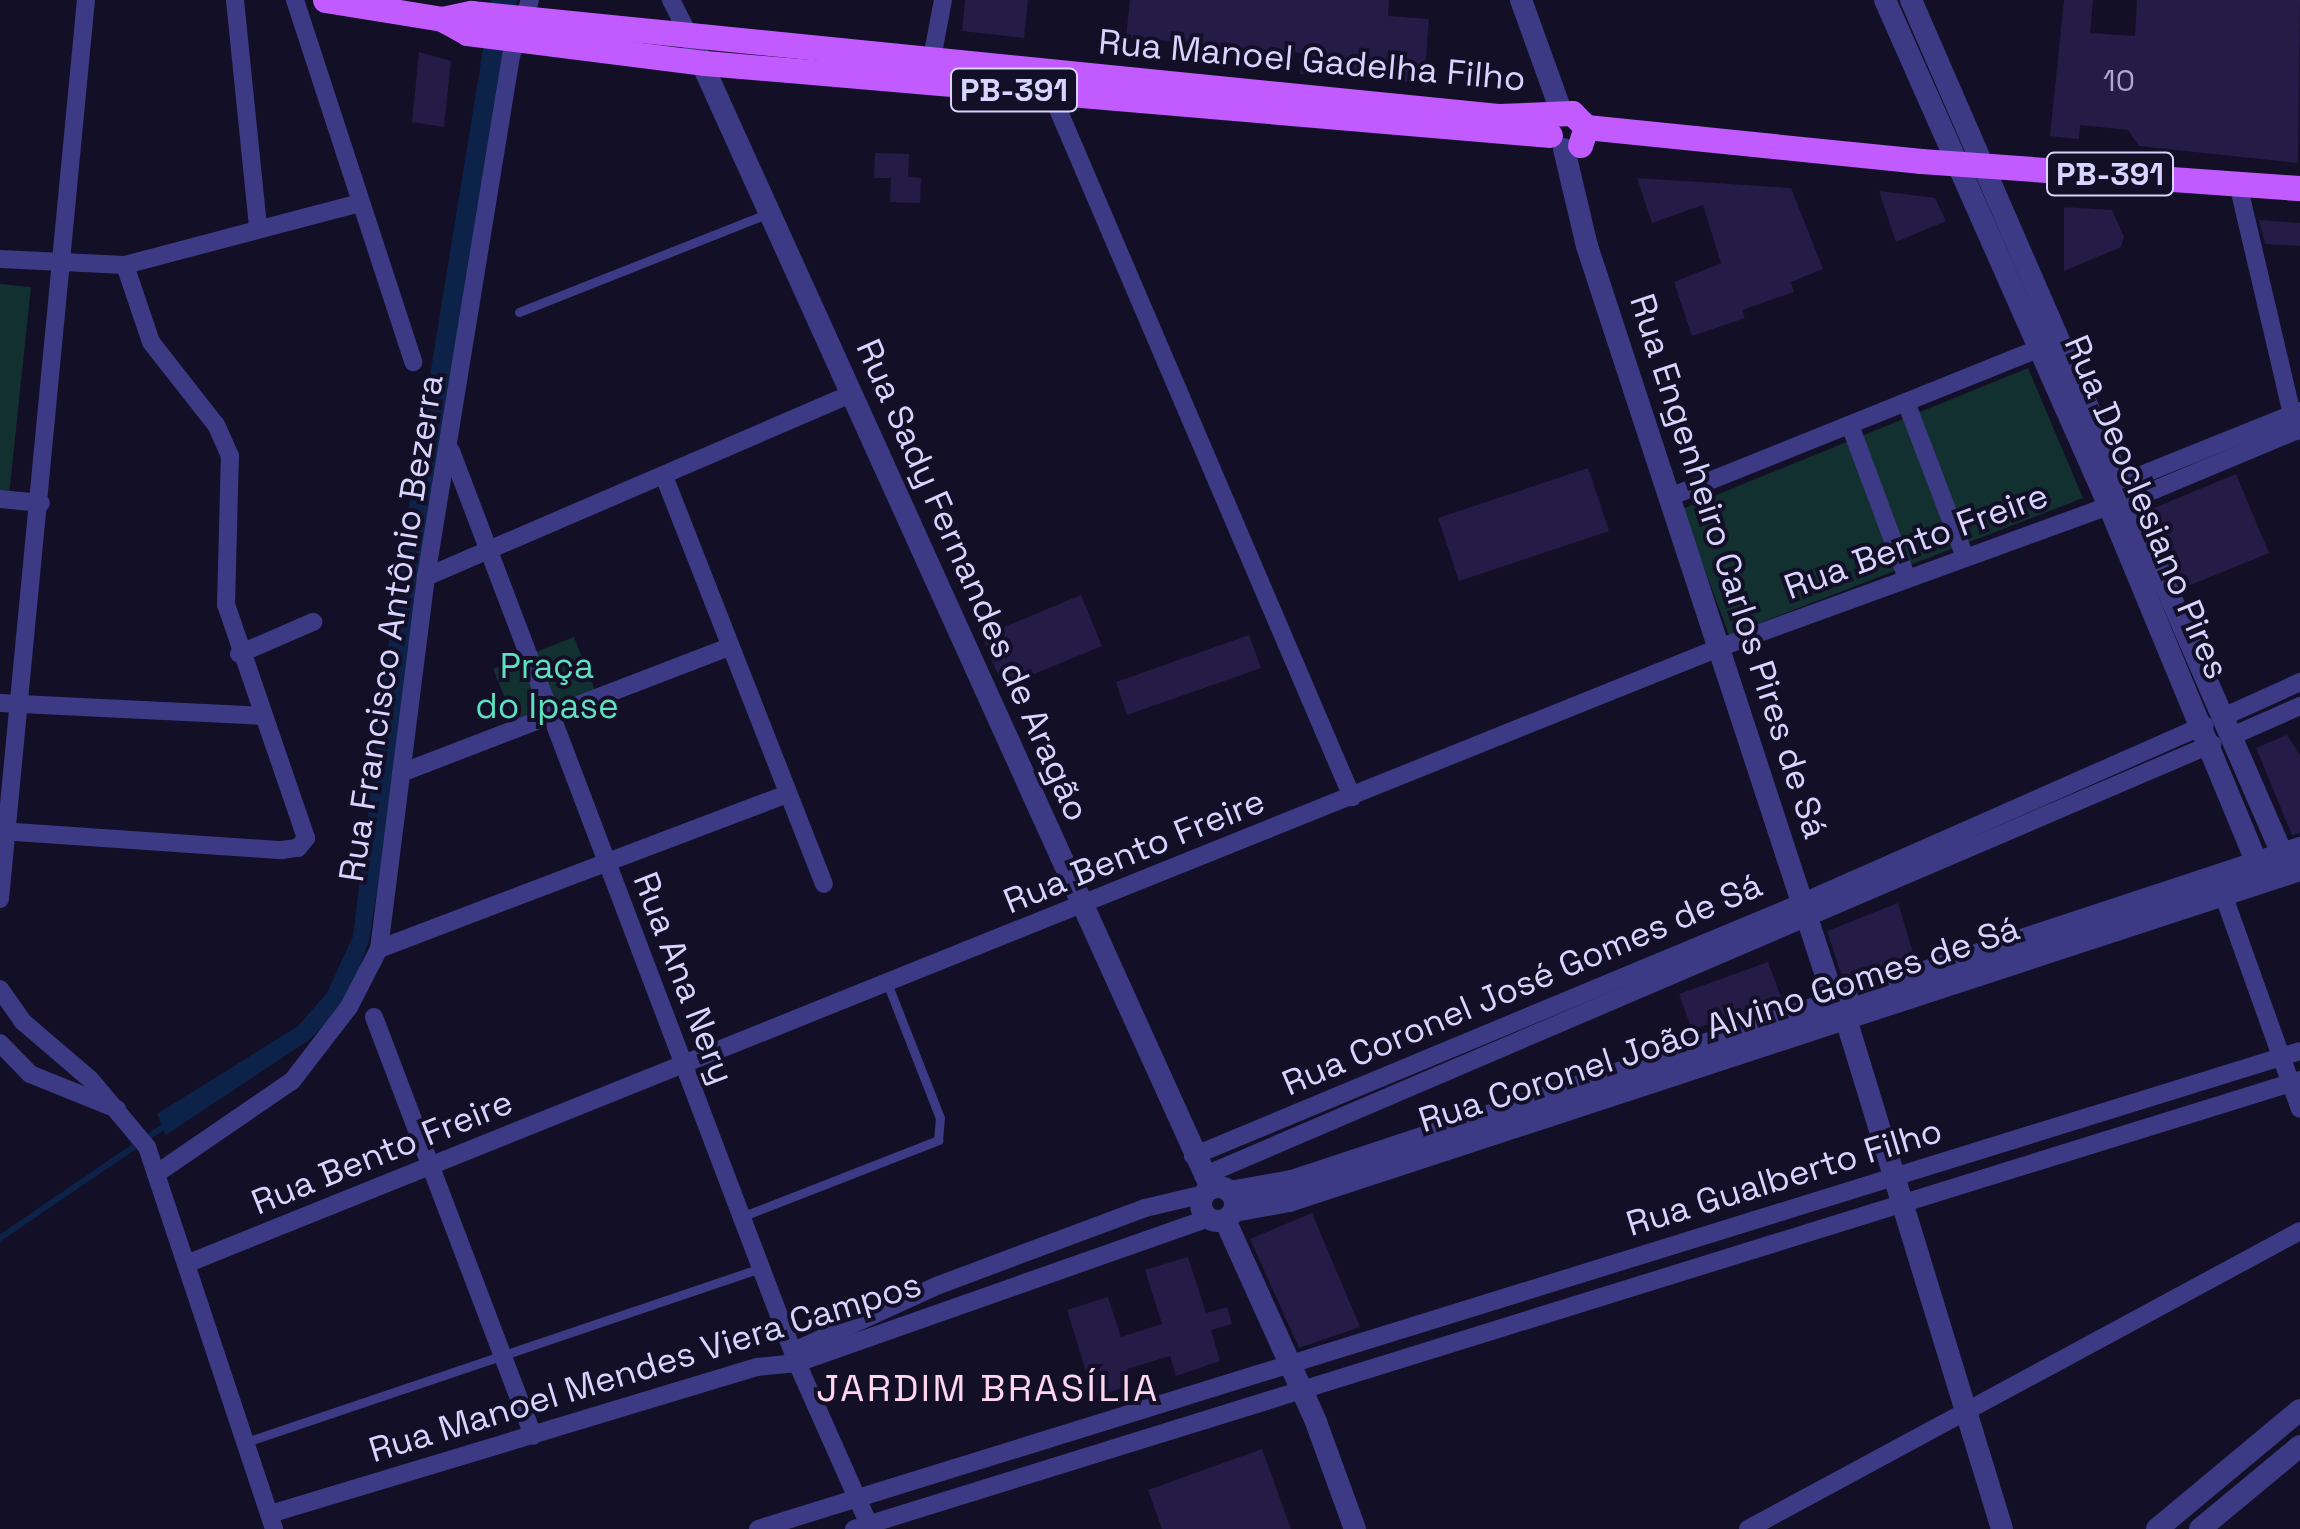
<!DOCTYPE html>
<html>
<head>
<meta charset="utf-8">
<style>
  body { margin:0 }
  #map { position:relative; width:2300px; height:1529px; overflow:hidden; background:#130f26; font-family:"Space Grotesk",sans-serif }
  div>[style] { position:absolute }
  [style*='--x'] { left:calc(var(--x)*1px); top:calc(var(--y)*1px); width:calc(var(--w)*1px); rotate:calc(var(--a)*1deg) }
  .green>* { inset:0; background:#12302f }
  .water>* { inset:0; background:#0c2248 }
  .stream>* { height:6px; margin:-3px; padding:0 3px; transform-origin:3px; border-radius:3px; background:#0c2248 }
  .building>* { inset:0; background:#241b47 }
  .service>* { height:9px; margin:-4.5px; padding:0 4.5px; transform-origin:4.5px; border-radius:4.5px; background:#3d3a85 }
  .minor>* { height:18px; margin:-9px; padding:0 9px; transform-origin:9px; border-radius:9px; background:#3d3a85 }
  .tertiary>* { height:22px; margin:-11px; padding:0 11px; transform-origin:11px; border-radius:11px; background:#3d3a85 }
  .tertiary>.ring { margin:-11px; padding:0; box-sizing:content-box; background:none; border:22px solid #3d3a85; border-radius:50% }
  .primary>* { height:25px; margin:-12.5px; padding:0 12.5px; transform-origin:12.5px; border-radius:12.5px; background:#c25bff }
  span { translate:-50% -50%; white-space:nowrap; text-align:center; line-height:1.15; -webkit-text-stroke:8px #130f26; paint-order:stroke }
  .number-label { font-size:30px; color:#aca6d1 }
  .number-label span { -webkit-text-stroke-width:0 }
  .shield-label span { padding:2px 8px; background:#130f26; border:2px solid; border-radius:8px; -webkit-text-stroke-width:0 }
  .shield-label { font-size:32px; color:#d9d4ff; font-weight:700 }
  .street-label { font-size:35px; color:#d9d4ff }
  .park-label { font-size:35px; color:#5fe0c0 }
  .neighbourhood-label { font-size:38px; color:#ffd6f0; letter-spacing:2.5px }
</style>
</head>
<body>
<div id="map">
  <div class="green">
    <i style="clip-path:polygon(0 284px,31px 287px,9px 495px,0 494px)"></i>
    <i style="clip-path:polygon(2028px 368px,2083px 498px,1729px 635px,1682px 509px)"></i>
    <i style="clip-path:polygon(574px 637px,600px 703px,520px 735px,493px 669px)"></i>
  </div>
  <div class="water">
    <i style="clip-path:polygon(491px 0,517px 0,369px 941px,346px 1003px,309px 1040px,166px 1135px,157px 1114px,298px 1026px,327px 993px,353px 936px,395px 591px)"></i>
  </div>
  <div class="stream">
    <i style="--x:0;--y:1238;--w:206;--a:-34.3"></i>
  </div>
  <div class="building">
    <i style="clip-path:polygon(965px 0,1028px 0,1024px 38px,962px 31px)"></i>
    <i style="clip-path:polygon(1130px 0,1389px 0,1388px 16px,1429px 19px,1424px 83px,1300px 74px,1302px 53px,1126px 37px)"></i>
    <i style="clip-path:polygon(2064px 0,2093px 0,2090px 33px,2135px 36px,2137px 0,2300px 0,2298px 163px,2139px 146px,2128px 130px,2080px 125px,2079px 139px,2050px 136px)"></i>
    <i style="clip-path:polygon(419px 52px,451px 61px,444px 127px,412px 122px)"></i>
    <i style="clip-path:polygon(875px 153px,909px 154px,908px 177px,921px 178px,920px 203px,890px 202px,891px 178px,874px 178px)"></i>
    <i style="clip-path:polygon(1637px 178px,1791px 188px,1823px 269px,1791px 282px,1794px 292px,1742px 310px,1745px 318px,1692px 336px,1674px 282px,1721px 263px,1703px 205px,1652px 223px)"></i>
    <i style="clip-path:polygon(1879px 191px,1935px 198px,1946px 221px,1896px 242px)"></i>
    <i style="clip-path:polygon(2064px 207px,2112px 210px,2124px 237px,2121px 247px,2064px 271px)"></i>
    <i style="clip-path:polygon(2259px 220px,2300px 223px,2300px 246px,2265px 244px)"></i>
    <i style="clip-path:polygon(1588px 468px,1609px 531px,1459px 581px,1438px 518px)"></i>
    <i style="clip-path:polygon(2236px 474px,2269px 553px,2183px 588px,2149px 510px)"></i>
    <i style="clip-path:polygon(1081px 595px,1102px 646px,1003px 687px,982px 636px)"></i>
    <i style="clip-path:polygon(1249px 635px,1261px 668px,1127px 715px,1116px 682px)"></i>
    <i style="clip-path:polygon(2287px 735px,2300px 755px,2300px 833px,2292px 835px,2256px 748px)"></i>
    <i style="clip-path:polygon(1898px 903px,1915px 959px,1844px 983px,1827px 931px)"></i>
    <i style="clip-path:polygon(1768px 962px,1781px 997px,1692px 1030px,1679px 994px)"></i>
    <i style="clip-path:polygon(1312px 1213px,1360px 1327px,1299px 1348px,1250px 1239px)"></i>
    <i style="clip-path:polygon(1188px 1257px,1206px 1313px,1227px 1307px,1232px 1324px,1211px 1330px,1220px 1361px,1176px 1376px,1170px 1356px,1127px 1369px,1132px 1385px,1094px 1397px,1067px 1310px,1108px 1297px,1121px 1337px,1162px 1324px,1145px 1270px)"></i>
    <i style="clip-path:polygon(1262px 1449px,1291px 1529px,1162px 1529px,1148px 1490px)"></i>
  </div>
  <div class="service">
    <i style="--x:519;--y:312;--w:267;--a:-21.6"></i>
    <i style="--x:741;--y:1217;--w:212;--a:-21.3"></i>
    <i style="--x:938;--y:1140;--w:22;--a:-85"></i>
    <i style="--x:940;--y:1118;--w:143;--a:-111.4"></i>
    <i style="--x:246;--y:1442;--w:544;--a:-18.67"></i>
  </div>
  <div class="minor">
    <i style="--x:235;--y:0;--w:228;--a:84.2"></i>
    <i style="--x:295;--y:0;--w:381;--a:71.9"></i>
    <i style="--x:671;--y:0;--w:39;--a:63"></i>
    <i style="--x:932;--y:58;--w:59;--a:-79.3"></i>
    <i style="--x:1051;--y:93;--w:766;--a:66.85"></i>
    <i style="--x:2238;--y:184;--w:254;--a:76.8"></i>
    <i style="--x:0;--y:259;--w:125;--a:2.7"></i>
    <i style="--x:125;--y:265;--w:242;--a:-14.8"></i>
    <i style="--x:1906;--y:402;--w:164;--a:69.2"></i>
    <i style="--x:1850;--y:425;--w:163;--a:69.6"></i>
    <i style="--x:451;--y:451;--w:975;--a:69.22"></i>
    <i style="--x:797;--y:1363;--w:177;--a:66"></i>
    <i style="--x:664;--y:476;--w:438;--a:68.6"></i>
    <i style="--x:2121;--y:483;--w:193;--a:-21.9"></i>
    <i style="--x:1672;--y:496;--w:397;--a:-21.9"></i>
    <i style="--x:0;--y:499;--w:41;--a:5.6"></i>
    <i style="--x:2128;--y:501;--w:186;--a:-22.7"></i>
    <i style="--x:426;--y:577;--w:462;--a:-23.3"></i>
    <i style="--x:239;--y:654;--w:81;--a:-23.4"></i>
    <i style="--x:0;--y:703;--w:263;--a:2.8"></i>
    <i style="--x:2223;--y:717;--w:85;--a:-24.4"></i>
    <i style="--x:2232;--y:736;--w:74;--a:-23.8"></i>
    <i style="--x:401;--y:773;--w:351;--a:-21"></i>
    <i style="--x:0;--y:831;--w:282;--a:3.9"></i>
    <i style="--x:281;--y:850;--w:17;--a:-7"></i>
    <i style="--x:298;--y:848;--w:13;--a:-51"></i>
    <i style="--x:306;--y:838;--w:246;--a:-108.9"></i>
    <i style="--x:226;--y:605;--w:149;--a:-88.5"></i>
    <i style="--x:230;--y:456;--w:34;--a:-114"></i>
    <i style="--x:216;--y:425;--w:105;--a:-128.1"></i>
    <i style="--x:151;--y:342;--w:81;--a:-108.7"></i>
    <i style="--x:2223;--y:894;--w:228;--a:70.3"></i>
    <i style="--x:0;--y:899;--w:903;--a:-84.54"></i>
    <i style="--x:379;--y:949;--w:437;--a:-20.8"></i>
    <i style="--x:0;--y:989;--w:39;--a:55"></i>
    <i style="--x:22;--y:1021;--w:89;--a:40.5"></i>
    <i style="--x:90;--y:1079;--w:89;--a:50"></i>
    <i style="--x:147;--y:1147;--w:403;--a:71.6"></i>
    <i style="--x:374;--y:1017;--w:448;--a:69.2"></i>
    <i style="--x:0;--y:1043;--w:43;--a:45.9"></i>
    <i style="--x:30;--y:1074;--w:94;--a:21.9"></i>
    <i style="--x:1193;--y:1156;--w:659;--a:-22.59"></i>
    <i style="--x:1801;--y:903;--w:441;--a:-23.8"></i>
    <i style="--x:156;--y:1174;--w:165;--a:-34.4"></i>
    <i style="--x:292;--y:1081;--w:93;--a:-52.4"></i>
    <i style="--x:349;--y:1007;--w:65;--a:-62.7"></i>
    <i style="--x:379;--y:949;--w:375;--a:-82.8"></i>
    <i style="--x:426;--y:577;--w:528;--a:-80.73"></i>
    <i style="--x:511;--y:56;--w:59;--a:-71.3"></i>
    <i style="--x:1203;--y:1176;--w:1098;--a:-23.18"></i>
    <i style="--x:186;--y:1264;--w:1654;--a:-21.9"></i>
    <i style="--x:1721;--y:647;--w:413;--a:-20"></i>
    <i style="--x:794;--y:1351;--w:159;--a:-24.5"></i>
    <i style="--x:939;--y:1285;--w:220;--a:-20.5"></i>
    <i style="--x:1145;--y:1208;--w:61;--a:-13.3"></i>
    <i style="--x:270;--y:1514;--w:509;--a:-16.8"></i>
    <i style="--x:757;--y:1367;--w:40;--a:-5.7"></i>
    <i style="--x:797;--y:1363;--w:436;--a:-19.4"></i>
    <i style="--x:758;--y:1529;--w:1614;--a:-17.22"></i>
    <i style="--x:854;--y:1529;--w:1514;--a:-17.25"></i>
    <i style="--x:1748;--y:1529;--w:627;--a:-28.36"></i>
  </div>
  <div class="tertiary">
    <i style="--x:1521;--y:0;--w:121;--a:70.2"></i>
    <i style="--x:1885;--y:0;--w:553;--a:66.12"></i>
    <i style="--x:2109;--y:506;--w:403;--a:67.5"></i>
    <i style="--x:1911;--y:0;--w:943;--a:66.51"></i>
    <i style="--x:689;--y:35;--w:1266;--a:65.64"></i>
    <i style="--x:1564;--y:149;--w:100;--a:76.7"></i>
    <i style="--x:1587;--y:246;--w:797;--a:71.86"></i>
    <i style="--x:1846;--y:1019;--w:533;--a:72.99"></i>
    <i class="ring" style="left:1201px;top:1187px;width:12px;height:12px"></i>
    <i style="--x:1230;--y:1192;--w:63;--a:-10.1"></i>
    <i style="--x:1292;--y:1181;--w:1062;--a:-18.28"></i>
    <i style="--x:1234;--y:1211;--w:56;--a:-10.3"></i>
    <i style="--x:1289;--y:1201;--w:1064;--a:-18.13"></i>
    <i style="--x:1225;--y:1220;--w:222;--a:65.7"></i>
    <i style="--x:1316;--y:1422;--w:114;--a:70"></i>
    <i style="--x:2157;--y:1529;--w:186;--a:-39.8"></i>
    <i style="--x:2200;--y:1529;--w:130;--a:-39.7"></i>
  </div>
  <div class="primary">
    <i style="--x:325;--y:0;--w:119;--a:9.2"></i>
    <i style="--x:442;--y:19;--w:30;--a:-12"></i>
    <i style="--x:471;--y:13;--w:1032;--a:5.73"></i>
    <i style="--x:1498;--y:116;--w:74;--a:-2.3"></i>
    <i style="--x:1572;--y:113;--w:20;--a:45"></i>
    <i style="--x:1586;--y:127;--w:19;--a:108"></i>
    <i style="--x:442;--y:19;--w:29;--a:29"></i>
    <i style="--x:467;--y:33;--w:240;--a:7.2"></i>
    <i style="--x:705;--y:63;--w:848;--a:4.87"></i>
    <i style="--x:1586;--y:127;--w:337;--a:5.8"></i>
    <i style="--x:1921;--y:161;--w:380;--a:4.1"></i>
  </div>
  <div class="number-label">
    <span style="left:2119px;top:81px">10</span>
  </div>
  <div class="shield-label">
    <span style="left:1014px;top:90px">PB-391</span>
    <span style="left:2110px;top:174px">PB-391</span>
  </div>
  <div class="street-label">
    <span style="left:1312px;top:60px;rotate:5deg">Rua Manoel Gadelha Filho</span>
    <span style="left:2147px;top:507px;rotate:67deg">Rua Deoclesiano Pires</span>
    <span style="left:1916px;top:541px;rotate:-20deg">Rua Bento Freire</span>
    <span style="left:1729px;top:566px;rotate:72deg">Rua Engenheiro Carlos Pires de Sá</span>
    <span style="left:973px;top:580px;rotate:66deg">Rua Sady Fernandes de Aragão</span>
    <span style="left:391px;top:628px;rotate:-81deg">Rua Francisco Antônio Bezerra</span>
    <span style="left:1134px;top:851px;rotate:-22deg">Rua Bento Freire</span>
    <span style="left:684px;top:978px;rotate:69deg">Rua Ana Nery</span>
    <span style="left:1522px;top:984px;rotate:-23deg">Rua Coronel José Gomes de Sá</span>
    <span style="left:1719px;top:1024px;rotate:-18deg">Rua Coronel João Alvino Gomes de Sá</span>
    <span style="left:382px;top:1152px;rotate:-22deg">Rua Bento Freire</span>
    <span style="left:1784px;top:1177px;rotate:-17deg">Rua Gualberto Filho</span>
    <span style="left:645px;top:1367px;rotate:-17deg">Rua Manoel Mendes Viera Campos</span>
  </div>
  <div class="park-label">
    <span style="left:547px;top:686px">Praça<br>do Ipase</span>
  </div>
  <div class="neighbourhood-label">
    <span style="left:988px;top:1389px">JARDIM BRASÍLIA</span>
  </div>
</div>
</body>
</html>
